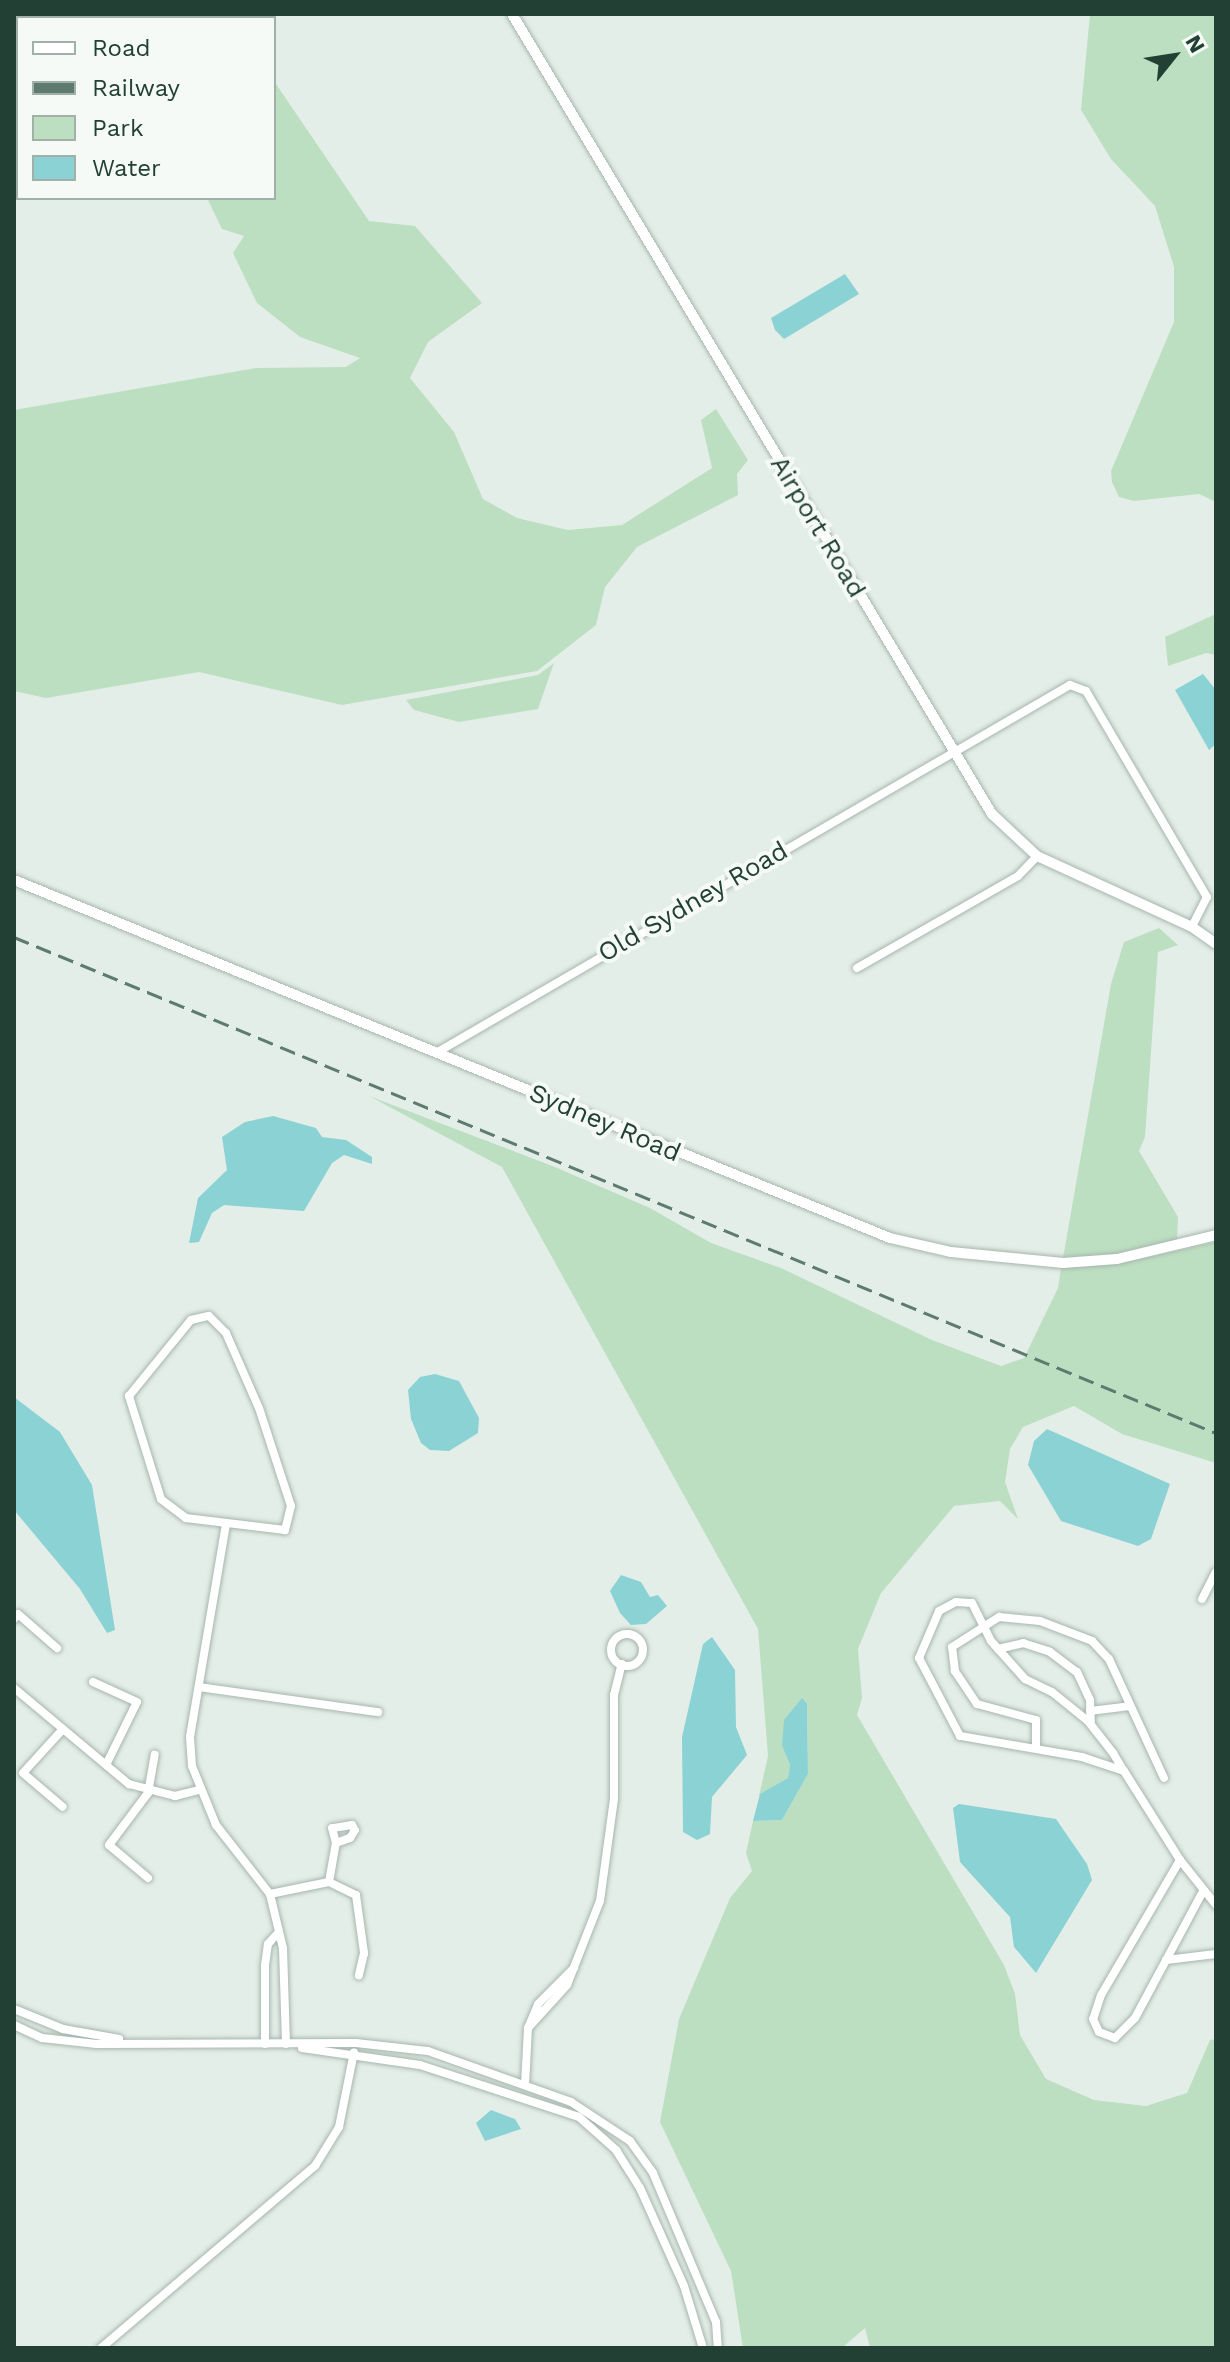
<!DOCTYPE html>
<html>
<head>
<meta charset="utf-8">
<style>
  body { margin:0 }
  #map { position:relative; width:1230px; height:2362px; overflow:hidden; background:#e4eee8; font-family:"Work Sans",sans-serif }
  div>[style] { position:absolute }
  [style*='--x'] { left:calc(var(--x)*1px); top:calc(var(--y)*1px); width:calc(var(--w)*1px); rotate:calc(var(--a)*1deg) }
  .green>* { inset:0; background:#bddfc1 }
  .water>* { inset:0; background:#8bd2d4 }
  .roads { filter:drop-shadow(0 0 2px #a6b6ae) drop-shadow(0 0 2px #a6b6ae) }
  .minor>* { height:8px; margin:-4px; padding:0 4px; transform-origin:4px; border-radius:4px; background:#fff }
  .minor>.ring { margin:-4px; padding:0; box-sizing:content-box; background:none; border:8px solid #fff; border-radius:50% }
  .tertiary>* { height:10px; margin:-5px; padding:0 5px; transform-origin:5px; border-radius:5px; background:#fff }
  .rail>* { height:3px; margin-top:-1.5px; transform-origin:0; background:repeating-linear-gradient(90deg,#5d7b6f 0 16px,transparent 0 24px) }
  span { translate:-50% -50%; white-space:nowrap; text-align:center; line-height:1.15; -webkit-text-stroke:8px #f5faf7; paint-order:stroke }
  .street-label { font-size:26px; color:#234034 }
  .frame { position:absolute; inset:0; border:16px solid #234034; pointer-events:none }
  .legend { position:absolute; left:16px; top:16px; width:260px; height:184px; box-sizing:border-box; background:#f5faf7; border:2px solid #a1b0a9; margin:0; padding:10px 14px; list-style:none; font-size:24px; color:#234034 }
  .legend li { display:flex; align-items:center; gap:16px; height:40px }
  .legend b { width:40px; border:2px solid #a1b0a9 }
  .north { position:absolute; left:1134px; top:16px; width:80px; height:80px; -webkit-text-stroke:6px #f5faf7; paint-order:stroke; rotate:60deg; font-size:22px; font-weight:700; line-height:32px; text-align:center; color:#234034 }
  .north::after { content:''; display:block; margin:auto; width:28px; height:36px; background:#234034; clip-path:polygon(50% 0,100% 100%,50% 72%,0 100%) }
</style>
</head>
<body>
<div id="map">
  <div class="green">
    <i style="clip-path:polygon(1090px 14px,1216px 14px,1216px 502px,1199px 494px,1134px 501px,1119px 497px,1112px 482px,1111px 471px,1174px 322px,1174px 267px,1155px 206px,1111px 159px,1081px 110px)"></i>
    <i style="clip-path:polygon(274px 81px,369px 221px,415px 226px,482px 303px,428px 342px,410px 378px,454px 432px,483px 499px,517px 518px,568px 530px,622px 525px,712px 468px,701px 420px,716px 409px,748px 460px,737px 474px,738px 495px,637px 547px,605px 587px,596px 625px,537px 671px,342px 705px,199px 672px,46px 698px,14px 691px,14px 410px,256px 368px,346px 367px,360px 358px,300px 337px,257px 303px,233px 253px,244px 236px,222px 229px,207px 198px,274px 198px)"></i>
    <i style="clip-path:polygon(1216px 614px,1216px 655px,1206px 653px,1168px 666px,1165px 637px)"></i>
    <i style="clip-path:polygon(554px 663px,538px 709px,459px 722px,414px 710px,406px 700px,538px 675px)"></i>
    <i style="clip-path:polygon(1159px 928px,1178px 945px,1158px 952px,1145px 1137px,1139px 1151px,1178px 1217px,1177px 1240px,1117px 1254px,1063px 1258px,1111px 984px,1124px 942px)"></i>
    <i style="clip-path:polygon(369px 1096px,555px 1167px,650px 1208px,711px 1243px,781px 1268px,932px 1340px,1001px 1366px,1024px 1358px,1058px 1288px,1061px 1268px,1118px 1264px,1216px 1242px,1216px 1463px,1122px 1434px,1074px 1406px,1023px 1427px,1010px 1449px,1005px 1482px,1018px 1519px,1000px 1501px,954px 1506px,881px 1593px,858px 1649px,862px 1698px,857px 1715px,1004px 1965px,1015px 1994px,1020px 2035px,1046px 2079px,1094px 2100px,1146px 2106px,1187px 2093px,1210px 2040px,1216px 2039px,1216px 2348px,870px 2348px,865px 2328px,842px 2348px,743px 2348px,731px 2271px,660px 2122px,679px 2019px,730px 1898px,752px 1871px,746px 1853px,753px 1821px,782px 1820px,808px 1774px,807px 1704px,782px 1746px,790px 1765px,788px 1778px,759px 1796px,768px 1756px,758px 1629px,502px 1167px)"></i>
  </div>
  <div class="water">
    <i style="clip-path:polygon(845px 274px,859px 294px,784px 339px,775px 330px,771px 318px)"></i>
    <i style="clip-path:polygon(1203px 674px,1216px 690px,1216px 744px,1209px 750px,1175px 690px)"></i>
    <i style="clip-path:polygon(273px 1116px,316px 1128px,322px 1137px,346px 1140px,372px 1157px,372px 1164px,344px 1155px,332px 1163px,304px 1211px,224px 1205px,212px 1213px,199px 1242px,189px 1243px,198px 1198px,227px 1170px,222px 1137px,245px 1122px)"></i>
    <i style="clip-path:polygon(435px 1374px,459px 1381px,479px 1418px,478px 1433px,449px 1451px,430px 1450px,421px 1443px,411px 1419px,408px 1390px,420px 1377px)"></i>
    <i style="clip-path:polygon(14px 1397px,60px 1432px,92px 1485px,115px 1630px,107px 1633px,80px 1589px,14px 1510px)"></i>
    <i style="clip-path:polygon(1047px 1429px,1170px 1484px,1151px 1539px,1138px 1546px,1061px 1521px,1028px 1465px,1034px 1441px)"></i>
    <i style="clip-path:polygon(621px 1575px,641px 1582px,650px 1597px,658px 1595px,667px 1606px,646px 1624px,631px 1625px,620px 1613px,610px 1591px)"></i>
    <i style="clip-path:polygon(712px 1637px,735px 1670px,736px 1727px,747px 1755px,712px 1797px,710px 1834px,697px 1840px,683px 1832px,682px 1737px,703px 1644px)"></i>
    <i style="clip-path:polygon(802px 1698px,807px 1704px,808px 1774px,782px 1820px,753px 1821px,760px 1794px,788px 1778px,790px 1765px,782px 1746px,784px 1720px)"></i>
    <i style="clip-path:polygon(959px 1804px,1056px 1819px,1087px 1864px,1092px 1880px,1036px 1973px,1014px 1947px,1010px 1917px,960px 1862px,953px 1808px)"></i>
    <i style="clip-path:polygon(491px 2110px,515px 2119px,521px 2129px,485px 2141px,476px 2123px)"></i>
  </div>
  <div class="roads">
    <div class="minor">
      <i style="--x:857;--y:968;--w:185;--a:-29.7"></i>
      <i style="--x:1018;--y:876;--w:28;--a:-46"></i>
      <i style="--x:436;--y:1053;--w:733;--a:-30.13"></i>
      <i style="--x:1070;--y:685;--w:17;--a:21"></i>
      <i style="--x:1086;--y:691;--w:239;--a:59.6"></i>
      <i style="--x:1207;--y:897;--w:34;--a:117"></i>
      <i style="--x:209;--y:1316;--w:24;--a:45"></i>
      <i style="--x:226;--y:1333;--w:82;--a:66.3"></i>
      <i style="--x:259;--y:1408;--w:103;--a:71.9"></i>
      <i style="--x:291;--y:1506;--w:25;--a:104"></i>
      <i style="--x:285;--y:1530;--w:100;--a:-173.1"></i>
      <i style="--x:186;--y:1518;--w:31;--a:-143"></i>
      <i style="--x:161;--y:1499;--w:108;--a:-107.3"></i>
      <i style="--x:129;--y:1396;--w:98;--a:-50.8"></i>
      <i style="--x:191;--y:1320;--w:18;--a:-13"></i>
      <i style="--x:226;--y:1524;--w:216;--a:99.6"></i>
      <i style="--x:190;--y:1737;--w:29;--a:86"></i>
      <i style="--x:192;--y:1766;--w:64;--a:67.9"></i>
      <i style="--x:216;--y:1825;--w:88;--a:52"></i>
      <i style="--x:270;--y:1894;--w:56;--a:76.5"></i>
      <i style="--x:283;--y:1948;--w:96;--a:88.2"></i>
      <i style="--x:1202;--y:1599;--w:30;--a:-63"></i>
      <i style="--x:14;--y:1619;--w:6;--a:-51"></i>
      <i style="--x:18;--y:1614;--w:52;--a:41.1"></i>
      <i class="ring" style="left:611px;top:1634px;width:24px;height:24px"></i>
      <i style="--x:998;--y:1649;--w:26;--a:-13"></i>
      <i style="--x:1023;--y:1643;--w:28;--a:18"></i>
      <i style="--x:1050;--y:1652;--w:34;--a:37"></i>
      <i style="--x:1077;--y:1672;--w:31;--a:65"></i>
      <i style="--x:1090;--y:1700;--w:24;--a:88"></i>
      <i style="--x:93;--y:1682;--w:48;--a:24.4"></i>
      <i style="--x:137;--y:1702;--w:70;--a:116.2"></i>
      <i style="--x:199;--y:1687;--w:181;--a:8"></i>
      <i style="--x:14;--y:1688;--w:150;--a:39.9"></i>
      <i style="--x:129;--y:1784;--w:48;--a:14.6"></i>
      <i style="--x:175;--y:1796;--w:25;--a:-14"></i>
      <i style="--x:1090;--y:1711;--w:38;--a:-7"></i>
      <i style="--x:63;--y:1729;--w:59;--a:132.3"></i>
      <i style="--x:23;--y:1773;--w:52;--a:40.4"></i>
      <i style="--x:1036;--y:1748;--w:28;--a:-90"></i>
      <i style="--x:1036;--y:1720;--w:61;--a:-164.8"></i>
      <i style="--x:977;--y:1704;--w:40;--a:-124"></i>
      <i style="--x:955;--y:1671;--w:24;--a:-97"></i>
      <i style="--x:952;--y:1647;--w:56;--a:-32.6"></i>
      <i style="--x:999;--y:1617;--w:41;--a:5.6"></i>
      <i style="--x:1040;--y:1621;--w:56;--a:21"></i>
      <i style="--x:1092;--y:1641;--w:25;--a:47"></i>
      <i style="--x:1109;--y:1659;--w:131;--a:65.2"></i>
      <i style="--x:1124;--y:1771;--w:44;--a:-161.6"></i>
      <i style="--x:1082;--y:1757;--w:124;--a:-170.2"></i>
      <i style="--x:960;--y:1736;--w:88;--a:-117.7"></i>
      <i style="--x:919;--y:1658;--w:51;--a:-66.9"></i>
      <i style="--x:939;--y:1611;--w:19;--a:-28"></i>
      <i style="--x:956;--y:1602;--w:16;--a:4"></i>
      <i style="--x:972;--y:1603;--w:42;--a:63.4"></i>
      <i style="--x:991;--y:1641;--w:51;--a:48.2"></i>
      <i style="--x:1025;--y:1679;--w:30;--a:26"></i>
      <i style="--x:1052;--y:1692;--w:46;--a:38.9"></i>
      <i style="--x:1088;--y:1721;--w:41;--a:52"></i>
      <i style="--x:1113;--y:1753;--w:21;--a:59"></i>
      <i style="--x:1124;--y:1771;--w:105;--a:57.8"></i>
      <i style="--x:1180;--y:1860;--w:58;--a:51.3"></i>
      <i style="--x:1180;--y:1860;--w:156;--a:120.3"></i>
      <i style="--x:1101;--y:1995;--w:25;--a:108"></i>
      <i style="--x:1093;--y:2019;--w:14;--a:65"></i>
      <i style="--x:1099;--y:2032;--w:17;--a:21"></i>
      <i style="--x:1115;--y:2038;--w:28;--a:-45"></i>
      <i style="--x:1135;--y:2018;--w:144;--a:-61.8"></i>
      <i style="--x:148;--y:1878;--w:51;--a:-139.8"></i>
      <i style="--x:109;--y:1845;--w:65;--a:-53.1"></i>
      <i style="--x:148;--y:1793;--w:39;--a:-80"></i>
      <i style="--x:329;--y:1882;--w:40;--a:-80"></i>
      <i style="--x:336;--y:1843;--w:15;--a:-20"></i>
      <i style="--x:350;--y:1838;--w:9;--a:-58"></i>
      <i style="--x:355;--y:1830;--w:6;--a:-121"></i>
      <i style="--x:352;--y:1825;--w:20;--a:171"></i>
      <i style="--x:332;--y:1828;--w:16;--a:75"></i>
      <i style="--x:270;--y:1894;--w:60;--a:-11.5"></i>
      <i style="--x:329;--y:1882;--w:30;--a:26"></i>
      <i style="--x:356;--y:1895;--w:59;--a:82.1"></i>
      <i style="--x:364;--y:1953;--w:23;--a:103"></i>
      <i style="--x:1166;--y:1960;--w:50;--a:-6.8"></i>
      <i style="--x:14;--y:2009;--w:53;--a:22.2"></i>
      <i style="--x:63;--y:2029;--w:57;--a:10.1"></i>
      <i style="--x:14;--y:2025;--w:31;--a:25"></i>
      <i style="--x:42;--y:2038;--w:55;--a:6.2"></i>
      <i style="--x:97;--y:2044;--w:259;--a:-0.2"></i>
      <i style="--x:356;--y:2043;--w:72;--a:6.3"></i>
      <i style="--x:428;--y:2051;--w:152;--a:19.6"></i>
      <i style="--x:571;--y:2102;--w:71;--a:33.5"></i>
      <i style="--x:630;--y:2141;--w:39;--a:54"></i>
      <i style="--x:653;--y:2173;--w:162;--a:67.1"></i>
      <i style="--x:716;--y:2322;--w:26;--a:86"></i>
      <i style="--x:528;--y:2028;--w:58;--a:-47.8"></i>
      <i style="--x:567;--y:1985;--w:90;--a:-68.6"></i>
      <i style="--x:600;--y:1901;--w:103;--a:-82.2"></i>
      <i style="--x:614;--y:1799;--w:104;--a:-90"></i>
      <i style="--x:614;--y:1695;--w:32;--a:-76"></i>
      <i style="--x:265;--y:2044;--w:79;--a:-90"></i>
      <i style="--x:265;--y:1965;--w:21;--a:-82"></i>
      <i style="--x:268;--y:1944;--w:13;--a:-48"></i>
      <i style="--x:302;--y:2048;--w:119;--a:8.2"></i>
      <i style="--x:420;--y:2065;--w:167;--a:18.1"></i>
      <i style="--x:579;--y:2117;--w:50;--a:41.7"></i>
      <i style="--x:616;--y:2150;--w:45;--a:57.7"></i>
      <i style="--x:640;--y:2188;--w:107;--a:65.8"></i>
      <i style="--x:684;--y:2286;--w:65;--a:73"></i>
      <i style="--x:525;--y:2085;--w:57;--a:-87"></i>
      <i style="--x:528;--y:2028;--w:26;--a:-67"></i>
      <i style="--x:538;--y:2004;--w:51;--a:-45"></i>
      <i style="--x:101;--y:2348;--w:281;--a:-40.4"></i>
      <i style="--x:315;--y:2166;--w:46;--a:-58.4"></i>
      <i style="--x:339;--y:2127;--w:76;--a:-78.7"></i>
    </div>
    <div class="tertiary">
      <i style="--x:512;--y:14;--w:933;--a:59.04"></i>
      <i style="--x:992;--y:814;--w:62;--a:43"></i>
      <i style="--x:1037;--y:856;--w:170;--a:24.6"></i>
      <i style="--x:1192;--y:927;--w:29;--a:35"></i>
      <i style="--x:14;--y:880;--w:946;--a:22.23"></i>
      <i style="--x:890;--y:1238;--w:63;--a:12.9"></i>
      <i style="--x:951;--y:1252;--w:113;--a:5.6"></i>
      <i style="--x:1063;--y:1263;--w:54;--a:-4.2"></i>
      <i style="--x:1117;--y:1259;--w:102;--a:-13.6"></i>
    </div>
  </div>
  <div class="rail">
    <i style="--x:14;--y:937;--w:1300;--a:22.42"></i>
  </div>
  <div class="street-label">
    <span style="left:818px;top:527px;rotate:59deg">Airport Road</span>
    <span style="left:693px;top:902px;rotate:-30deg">Old Sydney Road</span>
    <span style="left:605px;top:1123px;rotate:23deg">Sydney Road</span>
  </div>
  <div class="frame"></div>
  <ul class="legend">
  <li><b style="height:10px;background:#fff"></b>Road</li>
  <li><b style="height:10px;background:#5d7b6f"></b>Railway</li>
  <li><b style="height:22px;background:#bddfc1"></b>Park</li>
  <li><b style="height:22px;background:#8bd2d4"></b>Water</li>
  </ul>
  <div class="north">N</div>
</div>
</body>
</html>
